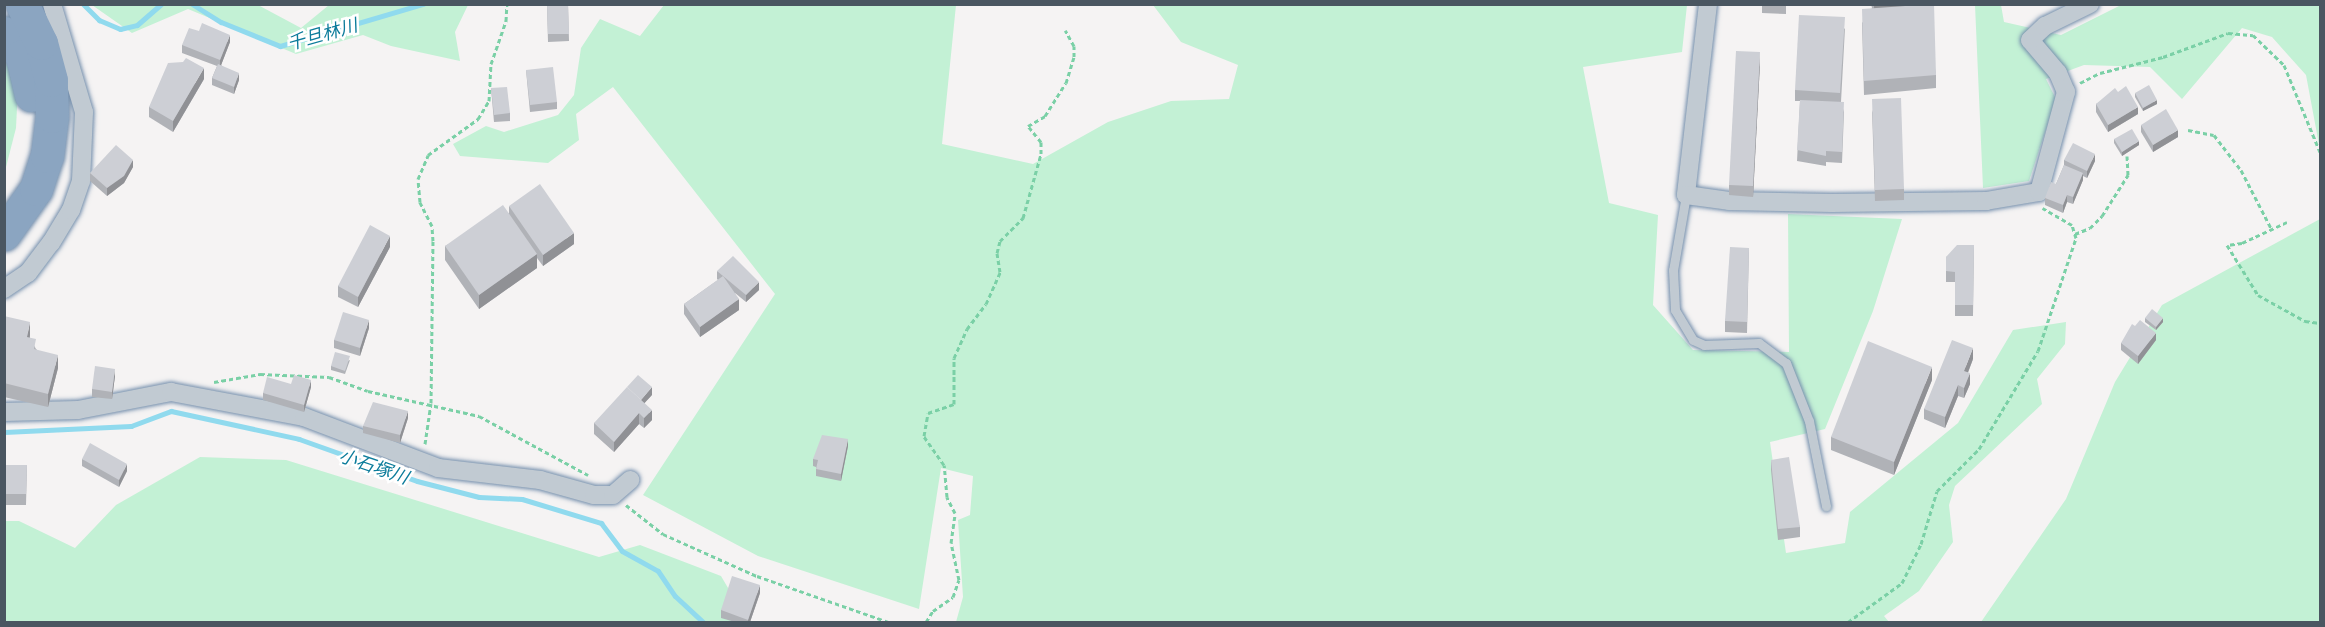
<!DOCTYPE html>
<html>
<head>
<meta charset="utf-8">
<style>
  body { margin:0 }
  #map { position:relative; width:2325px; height:627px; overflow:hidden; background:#f5f3f3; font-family:Manrope,"Noto Sans JP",sans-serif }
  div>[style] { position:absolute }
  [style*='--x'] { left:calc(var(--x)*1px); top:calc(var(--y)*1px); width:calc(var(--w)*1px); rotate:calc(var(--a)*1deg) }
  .green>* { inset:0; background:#c3f1d5 }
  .stream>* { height:5px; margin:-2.5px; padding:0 2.5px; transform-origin:2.5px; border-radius:2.5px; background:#90daee }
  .path>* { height:3px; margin-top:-1.5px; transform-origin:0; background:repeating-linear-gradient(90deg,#7ad0a6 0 4.5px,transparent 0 7.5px) }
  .roads { filter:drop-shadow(0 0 2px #7690ad) drop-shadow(0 0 2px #7690ad) }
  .service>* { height:9px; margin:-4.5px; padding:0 4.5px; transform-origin:4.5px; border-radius:4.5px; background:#c1cad2 }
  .minor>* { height:18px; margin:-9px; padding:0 9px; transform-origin:9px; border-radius:9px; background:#c1cad2 }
  .motorway>* { height:33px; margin:-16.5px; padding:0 16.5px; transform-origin:16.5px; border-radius:16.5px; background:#8ba5c1 }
  .wall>* { inset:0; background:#b0b2b7 }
  .shaded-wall>* { inset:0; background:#909195 }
  .building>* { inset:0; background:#cdcfd5 }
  span { translate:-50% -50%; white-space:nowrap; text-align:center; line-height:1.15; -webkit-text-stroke:5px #fff; paint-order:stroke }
  .water-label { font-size:18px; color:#0c7c9b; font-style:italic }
  .frame { position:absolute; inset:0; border:6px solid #4a5661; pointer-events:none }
</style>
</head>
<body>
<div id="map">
  <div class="green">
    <i style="clip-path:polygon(92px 5px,258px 5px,301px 28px,329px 5px,468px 5px,455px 32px,460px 61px,391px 46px,363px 35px,296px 54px,188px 9px,132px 33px)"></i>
    <i style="clip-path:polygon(664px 5px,956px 5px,942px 144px,1033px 164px,1108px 122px,1171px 101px,1229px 99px,1238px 65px,1181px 42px,1153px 5px,1687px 5px,1682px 52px,1583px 67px,1609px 203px,1658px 215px,1653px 305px,1693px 350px,1789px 352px,1788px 214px,1902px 219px,1873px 311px,1825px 429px,1770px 442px,1786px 553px,1845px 543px,1850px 512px,1958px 423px,2013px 330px,2066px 322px,2065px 344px,2037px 379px,2042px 404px,1955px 486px,1949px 505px,1953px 542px,1919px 591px,1884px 616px,1889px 622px,956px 622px,963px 597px,958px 520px,970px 515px,973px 476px,941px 468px,919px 609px,758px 556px,643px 495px,775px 294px,613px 87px,576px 114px,579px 140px,548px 163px,460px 156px,453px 144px,486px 126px,504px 132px,558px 115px,574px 95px,581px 48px,600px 19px,640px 36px)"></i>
    <i style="clip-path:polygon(1975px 5px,2001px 5px,2004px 22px,2061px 35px,2121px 5px,2320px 5px,2320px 150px,2306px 75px,2272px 37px,2242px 28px,2182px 99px,2150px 67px,2084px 65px,2046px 79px,2056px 99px,2029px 181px,1983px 188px)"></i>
    <i style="clip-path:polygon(5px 61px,18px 87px,16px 128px,5px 171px)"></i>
    <i style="clip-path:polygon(2320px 219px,2320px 622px,1981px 622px,2066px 499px,2115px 382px,2162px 305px)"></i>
    <i style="clip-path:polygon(200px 457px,286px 460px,599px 557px,640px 545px,721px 576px,748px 622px,5px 622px,4px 521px,19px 521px,75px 548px,116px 505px)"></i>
  </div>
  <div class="stream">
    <i style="--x:83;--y:4;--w:23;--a:45"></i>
    <i style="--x:99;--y:20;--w:23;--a:23"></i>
    <i style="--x:120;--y:29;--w:17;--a:-13"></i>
    <i style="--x:137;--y:25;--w:32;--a:-41"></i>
    <i style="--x:192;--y:4;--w:34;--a:32"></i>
    <i style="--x:221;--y:22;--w:64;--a:22.1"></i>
    <i style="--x:280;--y:46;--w:149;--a:-16.4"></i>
    <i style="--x:4;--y:432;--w:127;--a:-2.7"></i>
    <i style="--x:131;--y:426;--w:43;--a:-20.6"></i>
    <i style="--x:171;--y:411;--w:131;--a:12.3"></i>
    <i style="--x:299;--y:439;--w:125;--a:19.6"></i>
    <i style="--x:417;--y:481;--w:64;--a:14.5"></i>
    <i style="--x:479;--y:497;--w:43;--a:2.7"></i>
    <i style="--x:522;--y:499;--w:83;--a:16.9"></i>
    <i style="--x:601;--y:523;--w:35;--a:53"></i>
    <i style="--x:622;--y:551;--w:41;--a:29.1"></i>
    <i style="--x:658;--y:571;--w:30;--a:56"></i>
    <i style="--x:675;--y:596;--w:38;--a:43"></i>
  </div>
  <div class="path">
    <i style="--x:2080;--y:83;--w:22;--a:-27"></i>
    <i style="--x:2100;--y:73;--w:65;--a:-14.3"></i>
    <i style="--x:2163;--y:57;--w:69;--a:-20.3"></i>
    <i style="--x:2228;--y:33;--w:25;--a:5"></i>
    <i style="--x:2253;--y:35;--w:43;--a:44.1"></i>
    <i style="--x:2284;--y:65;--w:94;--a:67.5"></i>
    <i style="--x:2188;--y:130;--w:26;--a:11"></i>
    <i style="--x:2214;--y:135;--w:44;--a:52.4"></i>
    <i style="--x:2241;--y:170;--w:68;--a:62.7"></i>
    <i style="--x:2287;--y:222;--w:50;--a:155"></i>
    <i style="--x:2242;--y:243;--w:15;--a:172"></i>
    <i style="--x:2227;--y:245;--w:59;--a:58.2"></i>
    <i style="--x:2258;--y:295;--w:54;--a:29"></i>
    <i style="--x:2305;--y:321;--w:15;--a:8"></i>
    <i style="--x:2075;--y:234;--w:16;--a:-22"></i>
    <i style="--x:2090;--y:228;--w:17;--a:-45"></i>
    <i style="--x:2102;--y:216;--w:49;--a:-57.6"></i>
    <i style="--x:2128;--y:175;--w:19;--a:-93"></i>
    <i style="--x:214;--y:382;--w:47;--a:-9.9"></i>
    <i style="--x:260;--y:374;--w:69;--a:2.5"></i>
    <i style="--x:329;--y:377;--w:41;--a:19.7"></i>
    <i style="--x:368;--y:391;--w:114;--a:12.7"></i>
    <i style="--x:479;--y:416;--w:124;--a:28.4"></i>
    <i style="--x:425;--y:444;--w:41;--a:-81.7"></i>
    <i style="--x:431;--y:403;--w:162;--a:-89.3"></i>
    <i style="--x:433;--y:241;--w:15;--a:-94"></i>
    <i style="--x:432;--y:226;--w:27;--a:-117"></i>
    <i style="--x:420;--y:202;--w:23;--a:-95"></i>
    <i style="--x:418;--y:179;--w:26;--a:-67"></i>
    <i style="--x:428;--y:155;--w:62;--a:-35.8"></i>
    <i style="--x:478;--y:119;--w:21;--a:-59"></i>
    <i style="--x:489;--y:101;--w:37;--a:-87"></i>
    <i style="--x:491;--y:64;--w:46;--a:-70.8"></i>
    <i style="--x:506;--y:21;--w:17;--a:-87"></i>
    <i style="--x:626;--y:505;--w:47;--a:38.1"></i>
    <i style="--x:663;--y:534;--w:103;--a:24.1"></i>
    <i style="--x:757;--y:576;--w:139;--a:19.3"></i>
    <i style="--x:926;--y:622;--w:13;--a:-58"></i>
    <i style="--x:933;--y:611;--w:24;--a:-35"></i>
    <i style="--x:953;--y:597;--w:18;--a:-71"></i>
    <i style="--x:959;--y:580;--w:38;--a:-102"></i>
    <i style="--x:951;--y:543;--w:30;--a:-82"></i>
    <i style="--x:955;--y:513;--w:18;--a:-117"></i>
    <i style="--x:947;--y:497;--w:32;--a:-95"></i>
    <i style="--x:944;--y:465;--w:35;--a:-125"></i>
    <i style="--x:924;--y:436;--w:23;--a:-80"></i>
    <i style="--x:928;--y:413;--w:28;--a:-19"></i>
    <i style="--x:954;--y:404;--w:46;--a:-90"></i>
    <i style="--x:954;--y:358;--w:32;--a:-66"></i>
    <i style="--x:967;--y:329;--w:31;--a:-53"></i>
    <i style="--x:986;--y:304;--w:35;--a:-66"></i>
    <i style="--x:1000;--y:272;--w:19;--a:-99"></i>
    <i style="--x:997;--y:253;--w:12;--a:-76"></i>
    <i style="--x:1000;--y:241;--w:33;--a:-45"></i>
    <i style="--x:1023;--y:218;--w:66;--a:-74.3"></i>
    <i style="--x:1041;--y:154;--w:12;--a:-90"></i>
    <i style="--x:1041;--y:142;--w:21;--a:-129"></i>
    <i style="--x:1028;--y:126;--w:20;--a:-30"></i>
    <i style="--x:1045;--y:116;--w:39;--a:-58"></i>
    <i style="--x:1066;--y:83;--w:27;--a:-73"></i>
    <i style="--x:1074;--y:57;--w:11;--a:-90"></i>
    <i style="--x:1074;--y:46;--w:18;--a:-119"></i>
    <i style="--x:1848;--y:622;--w:67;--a:-35.8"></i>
    <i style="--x:1902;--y:583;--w:43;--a:-64"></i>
    <i style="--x:1921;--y:544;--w:55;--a:-73.2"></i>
    <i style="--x:1937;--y:491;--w:59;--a:-45"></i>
    <i style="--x:1979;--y:449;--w:114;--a:-59"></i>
    <i style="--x:2038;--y:351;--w:119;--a:-71.4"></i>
    <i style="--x:2076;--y:238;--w:14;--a:-107"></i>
    <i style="--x:2072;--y:225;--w:34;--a:-150"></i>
  </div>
  <div class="roads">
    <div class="service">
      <i style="--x:1686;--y:195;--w:76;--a:99.8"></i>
      <i style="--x:1673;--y:270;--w:40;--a:87.1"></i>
      <i style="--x:1675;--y:310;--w:35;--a:59"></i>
      <i style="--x:1693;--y:340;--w:12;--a:24"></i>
      <i style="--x:1704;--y:345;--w:55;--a:-2.1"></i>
      <i style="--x:1759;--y:343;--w:34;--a:37"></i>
      <i style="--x:1786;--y:363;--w:62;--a:68.4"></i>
      <i style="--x:1809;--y:421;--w:87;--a:78.7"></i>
    </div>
    <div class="minor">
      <i style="--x:1708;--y:4;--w:192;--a:96.6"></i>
      <i style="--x:1686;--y:195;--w:43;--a:7.9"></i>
      <i style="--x:1729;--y:201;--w:103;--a:1.1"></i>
      <i style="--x:1832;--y:203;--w:154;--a:-0.7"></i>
      <i style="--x:1986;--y:201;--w:54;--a:-9.6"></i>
      <i style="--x:2039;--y:192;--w:104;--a:-74.9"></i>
      <i style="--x:2066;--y:92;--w:21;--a:-113"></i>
      <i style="--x:2058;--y:73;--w:43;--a:-130.3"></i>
      <i style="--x:2030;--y:40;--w:21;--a:-43"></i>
      <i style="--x:2045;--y:26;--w:50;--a:-26.1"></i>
      <i style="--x:4;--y:289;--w:29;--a:-34"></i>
      <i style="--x:28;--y:273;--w:38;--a:-53"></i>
      <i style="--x:51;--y:243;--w:39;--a:-59"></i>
      <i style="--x:71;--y:210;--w:31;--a:-71"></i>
      <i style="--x:81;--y:181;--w:69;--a:-87.5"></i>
      <i style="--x:84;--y:112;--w:113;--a:-106.5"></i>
      <i style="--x:4;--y:412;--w:74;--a:-1.5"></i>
      <i style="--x:78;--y:410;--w:95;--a:-11"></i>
      <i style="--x:171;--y:392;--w:135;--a:10.6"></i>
      <i style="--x:304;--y:417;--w:143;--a:20.8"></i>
      <i style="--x:438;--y:468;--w:103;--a:6.7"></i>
      <i style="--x:540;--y:480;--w:56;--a:15.5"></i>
      <i style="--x:594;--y:495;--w:19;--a:0"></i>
      <i style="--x:613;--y:495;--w:23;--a:-41"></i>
    </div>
    <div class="motorway">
      <i style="--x:4;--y:33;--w:29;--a:52"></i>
      <i style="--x:22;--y:56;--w:40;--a:77"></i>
      <i style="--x:4;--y:234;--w:55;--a:-54.6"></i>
      <i style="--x:36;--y:189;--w:35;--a:-72"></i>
      <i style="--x:47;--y:156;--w:40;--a:-82.9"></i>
      <i style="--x:52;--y:116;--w:36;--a:-92"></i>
      <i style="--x:51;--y:80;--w:38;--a:-105"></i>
      <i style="--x:41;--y:43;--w:43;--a:-116"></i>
    </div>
  </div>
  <div class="wall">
    <i style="clip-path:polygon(547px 4px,568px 4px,569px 41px,548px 42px)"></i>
    <i style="clip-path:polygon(1762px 4px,1786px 4px,1786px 14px,1762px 13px)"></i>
    <i style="clip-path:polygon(1871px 4px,1925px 4px,1936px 75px,1936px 88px,1864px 95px,1862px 23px,1872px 8px)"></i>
    <i style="clip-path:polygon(1845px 28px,1841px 102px,1844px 112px,1842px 163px,1826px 162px,1826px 166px,1797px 161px,1800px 101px,1795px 101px,1795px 90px)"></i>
    <i style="clip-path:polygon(230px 42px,221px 65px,239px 80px,234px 94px,212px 85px,212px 78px,217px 66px,182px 53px,182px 45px)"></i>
    <i style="clip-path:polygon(1760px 63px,1753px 197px,1729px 195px,1729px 185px)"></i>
    <i style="clip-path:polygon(526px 70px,557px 102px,557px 109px,530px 112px)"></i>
    <i style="clip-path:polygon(204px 79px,173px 132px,149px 117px,149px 107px)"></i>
    <i style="clip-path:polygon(491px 88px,510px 113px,510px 121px,494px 122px)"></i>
    <i style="clip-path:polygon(2118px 92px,2138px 114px,2108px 132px,2096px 112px,2096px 104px)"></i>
    <i style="clip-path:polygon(2135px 93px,2157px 104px,2143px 111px,2135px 97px)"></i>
    <i style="clip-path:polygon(1872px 110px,1904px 189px,1904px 200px,1875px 201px)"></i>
    <i style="clip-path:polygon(2141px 125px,2178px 137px,2153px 152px,2141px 132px)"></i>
    <i style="clip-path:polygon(2114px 139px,2139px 145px,2122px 156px,2114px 143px)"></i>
    <i style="clip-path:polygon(2064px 160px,2095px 161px,2087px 178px,2083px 176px,2083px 180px,2073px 204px,2067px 202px,2063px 213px,2045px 205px,2045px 198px,2056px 184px,2064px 165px)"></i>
    <i style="clip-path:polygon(133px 167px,124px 183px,107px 196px,90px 181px,90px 173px)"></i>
    <i style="clip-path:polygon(509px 206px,574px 244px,543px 266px,537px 258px,537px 268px,479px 309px,445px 260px,445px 246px,509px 213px)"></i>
    <i style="clip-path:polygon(1974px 245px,1973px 316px,1955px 316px,1955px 282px,1946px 282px,1946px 257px)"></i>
    <i style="clip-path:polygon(390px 247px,358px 307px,338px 297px,338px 286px)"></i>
    <i style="clip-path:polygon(1749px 248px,1747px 333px,1725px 332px,1725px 321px)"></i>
    <i style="clip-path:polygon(717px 271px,759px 290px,746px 302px,735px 293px,739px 310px,700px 337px,684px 314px,684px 304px,718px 280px,717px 279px)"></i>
    <i style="clip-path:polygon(4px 316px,30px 335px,30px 338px,36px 349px,58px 368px,48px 407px,4px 397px)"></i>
    <i style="clip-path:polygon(2145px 318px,2163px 322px,2156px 330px,2145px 322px)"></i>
    <i style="clip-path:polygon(369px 328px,360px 356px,334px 348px,334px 340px)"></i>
    <i style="clip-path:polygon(2156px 340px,2138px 364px,2121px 350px,2121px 343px)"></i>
    <i style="clip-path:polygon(1973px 359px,1968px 373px,1970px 384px,1964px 398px,1958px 396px,1945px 428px,1924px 419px,1924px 409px)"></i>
    <i style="clip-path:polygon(350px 360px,345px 374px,331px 370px,331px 366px)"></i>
    <i style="clip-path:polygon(115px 376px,112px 399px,92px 397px,92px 389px)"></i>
    <i style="clip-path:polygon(1932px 380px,1894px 475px,1831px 450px,1831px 437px)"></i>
    <i style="clip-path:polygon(291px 384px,311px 387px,304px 412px,263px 400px,263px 393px)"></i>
    <i style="clip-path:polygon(652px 395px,644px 403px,652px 420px,644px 428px,639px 424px,614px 452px,594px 434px,594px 423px)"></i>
    <i style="clip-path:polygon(408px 418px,400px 443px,363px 433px,363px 426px)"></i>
    <i style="clip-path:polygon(848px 446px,841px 481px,816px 476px,816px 467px,813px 466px,813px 459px)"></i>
    <i style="clip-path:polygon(82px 459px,127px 471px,119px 487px,82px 466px)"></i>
    <i style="clip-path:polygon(1771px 460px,1800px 527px,1800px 537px,1778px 540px,1771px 470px)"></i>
    <i style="clip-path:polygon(4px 465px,27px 465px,26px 505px,4px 505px)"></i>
    <i style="clip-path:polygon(760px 593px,750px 622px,735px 622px,721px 618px,721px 610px)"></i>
  </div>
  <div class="shaded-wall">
    <i style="clip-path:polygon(1881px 4px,1925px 4px,1874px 17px,1874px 6px)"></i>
    <i style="clip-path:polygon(230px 35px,230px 42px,220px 68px,220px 60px)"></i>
    <i style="clip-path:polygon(1760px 52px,1760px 63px,1753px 197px,1753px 186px)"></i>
    <i style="clip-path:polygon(204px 68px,204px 79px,173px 132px,173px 121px)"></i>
    <i style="clip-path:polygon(239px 73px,239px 80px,234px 94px,234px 87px)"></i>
    <i style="clip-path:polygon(2157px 100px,2157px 104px,2143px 111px,2143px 108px)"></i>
    <i style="clip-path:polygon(2138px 107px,2138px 114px,2108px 132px,2108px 125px)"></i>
    <i style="clip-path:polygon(2178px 130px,2178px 137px,2153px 152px,2153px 145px)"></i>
    <i style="clip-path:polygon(2139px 141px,2139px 145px,2122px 156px,2122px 152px)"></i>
    <i style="clip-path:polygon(2095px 154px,2095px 161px,2087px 178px,2087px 171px)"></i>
    <i style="clip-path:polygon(133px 160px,133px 167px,124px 183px,107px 196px,107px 188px)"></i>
    <i style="clip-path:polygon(2083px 173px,2083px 180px,2073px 204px,2073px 197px)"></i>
    <i style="clip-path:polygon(2067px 195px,2067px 202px,2063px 213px,2063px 205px)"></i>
    <i style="clip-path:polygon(574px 233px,574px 244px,543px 266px,543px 255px)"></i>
    <i style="clip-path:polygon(390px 236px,390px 247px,358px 307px,358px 297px)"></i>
    <i style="clip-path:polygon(537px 254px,537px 268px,479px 309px,479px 295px)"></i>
    <i style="clip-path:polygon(759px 282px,759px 290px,746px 302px,746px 295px)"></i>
    <i style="clip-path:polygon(739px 299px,739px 310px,700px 337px,700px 327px)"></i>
    <i style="clip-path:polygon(2163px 318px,2163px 322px,2156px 330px,2156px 327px)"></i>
    <i style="clip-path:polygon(369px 320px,369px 328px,360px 356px,360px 348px)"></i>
    <i style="clip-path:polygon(30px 322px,30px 335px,27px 351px,27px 337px)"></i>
    <i style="clip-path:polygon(2156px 333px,2156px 340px,2138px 364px,2138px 356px)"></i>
    <i style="clip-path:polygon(1973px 348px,1973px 359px,1964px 382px,1964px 371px)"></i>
    <i style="clip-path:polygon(58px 355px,58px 368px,48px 407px,48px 394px)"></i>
    <i style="clip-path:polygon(1932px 367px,1932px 380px,1894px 475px,1894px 462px)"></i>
    <i style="clip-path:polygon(115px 369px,115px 376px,112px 399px,112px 392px)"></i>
    <i style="clip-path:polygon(1970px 373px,1970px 384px,1964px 398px,1964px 388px)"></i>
    <i style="clip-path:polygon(311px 380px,311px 387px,304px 412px,304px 405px)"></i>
    <i style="clip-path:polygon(1958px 385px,1958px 396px,1945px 428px,1945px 417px)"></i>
    <i style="clip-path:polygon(652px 387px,652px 395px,640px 408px,640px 401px)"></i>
    <i style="clip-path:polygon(652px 410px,652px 420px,644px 428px,644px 418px)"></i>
    <i style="clip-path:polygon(408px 411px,408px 418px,400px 443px,400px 435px)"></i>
    <i style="clip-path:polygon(639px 413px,639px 424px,614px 452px,614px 442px)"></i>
    <i style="clip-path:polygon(848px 439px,848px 446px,841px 481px,841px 474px)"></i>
    <i style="clip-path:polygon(127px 464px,127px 471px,119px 487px,119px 480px)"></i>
    <i style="clip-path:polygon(760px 585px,760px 593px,750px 622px,748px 622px,748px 620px)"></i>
  </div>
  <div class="building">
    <i style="clip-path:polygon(547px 4px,568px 4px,569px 34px,548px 34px)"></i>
    <i style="clip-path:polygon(1934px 4px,1936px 75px,1864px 81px,1862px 9px)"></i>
    <i style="clip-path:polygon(1799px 15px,1845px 17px,1840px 93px,1795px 90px)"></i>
    <i style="clip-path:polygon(202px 23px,230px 35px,220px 60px,182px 45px,189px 28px,199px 31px)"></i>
    <i style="clip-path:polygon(1736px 51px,1760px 52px,1753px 186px,1729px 185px)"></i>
    <i style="clip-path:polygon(186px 58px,204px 68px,173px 121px,149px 107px,168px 63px,183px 62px)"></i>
    <i style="clip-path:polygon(218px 64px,239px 73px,234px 87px,212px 78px)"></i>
    <i style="clip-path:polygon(553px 67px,557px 102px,530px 105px,526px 70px)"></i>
    <i style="clip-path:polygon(2149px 85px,2157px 100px,2143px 108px,2135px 93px)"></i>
    <i style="clip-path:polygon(2126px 86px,2138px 107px,2108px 125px,2096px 104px,2115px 88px,2118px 92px)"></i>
    <i style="clip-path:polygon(507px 87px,510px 113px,494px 115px,491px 88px)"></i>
    <i style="clip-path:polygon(1901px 98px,1904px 189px,1875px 190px,1872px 99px)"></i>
    <i style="clip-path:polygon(1800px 100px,1844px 102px,1842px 152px,1826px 151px,1826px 156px,1797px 150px)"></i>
    <i style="clip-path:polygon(2166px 109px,2178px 130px,2153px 145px,2141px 125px)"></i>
    <i style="clip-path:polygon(2132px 129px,2139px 141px,2122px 152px,2114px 139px)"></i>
    <i style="clip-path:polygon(2073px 143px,2095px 154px,2087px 171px,2064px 160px)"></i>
    <i style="clip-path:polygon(116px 145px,133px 160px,124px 176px,107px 188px,90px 173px)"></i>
    <i style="clip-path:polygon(2064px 165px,2083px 173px,2073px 197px,2067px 195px,2063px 205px,2045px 198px,2051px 182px,2056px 184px)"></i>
    <i style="clip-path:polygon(540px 184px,574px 233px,543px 255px,509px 206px)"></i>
    <i style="clip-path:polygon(503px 205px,537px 254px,479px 295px,445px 246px)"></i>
    <i style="clip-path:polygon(370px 225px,390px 236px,358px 297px,338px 286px)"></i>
    <i style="clip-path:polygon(1957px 245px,1974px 245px,1973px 305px,1955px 305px,1955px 272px,1946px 271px,1946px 257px)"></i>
    <i style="clip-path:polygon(1730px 247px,1749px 248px,1747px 322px,1725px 321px)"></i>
    <i style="clip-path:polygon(733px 256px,759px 282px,746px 295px,717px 271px)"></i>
    <i style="clip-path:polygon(723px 276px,739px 299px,700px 327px,684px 304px)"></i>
    <i style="clip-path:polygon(2152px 309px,2163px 318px,2156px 327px,2145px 318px)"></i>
    <i style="clip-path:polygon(343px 312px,369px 320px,360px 348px,334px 340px)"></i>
    <i style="clip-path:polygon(4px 316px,30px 322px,27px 337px,36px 339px,34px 349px,58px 355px,48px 394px,4px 383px)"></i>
    <i style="clip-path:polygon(2140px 320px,2156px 333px,2138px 356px,2121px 343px,2132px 324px,2135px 326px)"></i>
    <i style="clip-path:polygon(1952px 340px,1973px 348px,1964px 371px,1970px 373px,1964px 388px,1958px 385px,1945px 417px,1924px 409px)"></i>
    <i style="clip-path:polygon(1868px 341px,1932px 367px,1894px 462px,1831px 437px)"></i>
    <i style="clip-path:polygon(335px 352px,350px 356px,345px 371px,331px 366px)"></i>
    <i style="clip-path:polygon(95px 366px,115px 369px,112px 392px,92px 389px)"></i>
    <i style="clip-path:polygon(294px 375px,311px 380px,304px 405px,263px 393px,267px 377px,291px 384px)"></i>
    <i style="clip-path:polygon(638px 375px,652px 387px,641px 400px,627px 387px)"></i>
    <i style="clip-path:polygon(627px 387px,652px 410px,644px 418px,639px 413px,614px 442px,594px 423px)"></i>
    <i style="clip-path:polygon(373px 402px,408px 411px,400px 435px,363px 426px)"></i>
    <i style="clip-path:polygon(822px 435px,848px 439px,841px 474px,816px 469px,818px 460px,813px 459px)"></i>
    <i style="clip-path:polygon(90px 443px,127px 464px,119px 480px,82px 459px)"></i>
    <i style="clip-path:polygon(1789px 457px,1800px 527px,1778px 529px,1771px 460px)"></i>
    <i style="clip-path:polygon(4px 465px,27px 465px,26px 494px,4px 494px)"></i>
    <i style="clip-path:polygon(732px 576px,760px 585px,748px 620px,721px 610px)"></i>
  </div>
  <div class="water-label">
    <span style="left:322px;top:34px;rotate:-16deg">千旦林川</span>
    <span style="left:374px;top:466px;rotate:19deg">小石塚川</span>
  </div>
  <div class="frame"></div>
</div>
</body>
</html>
